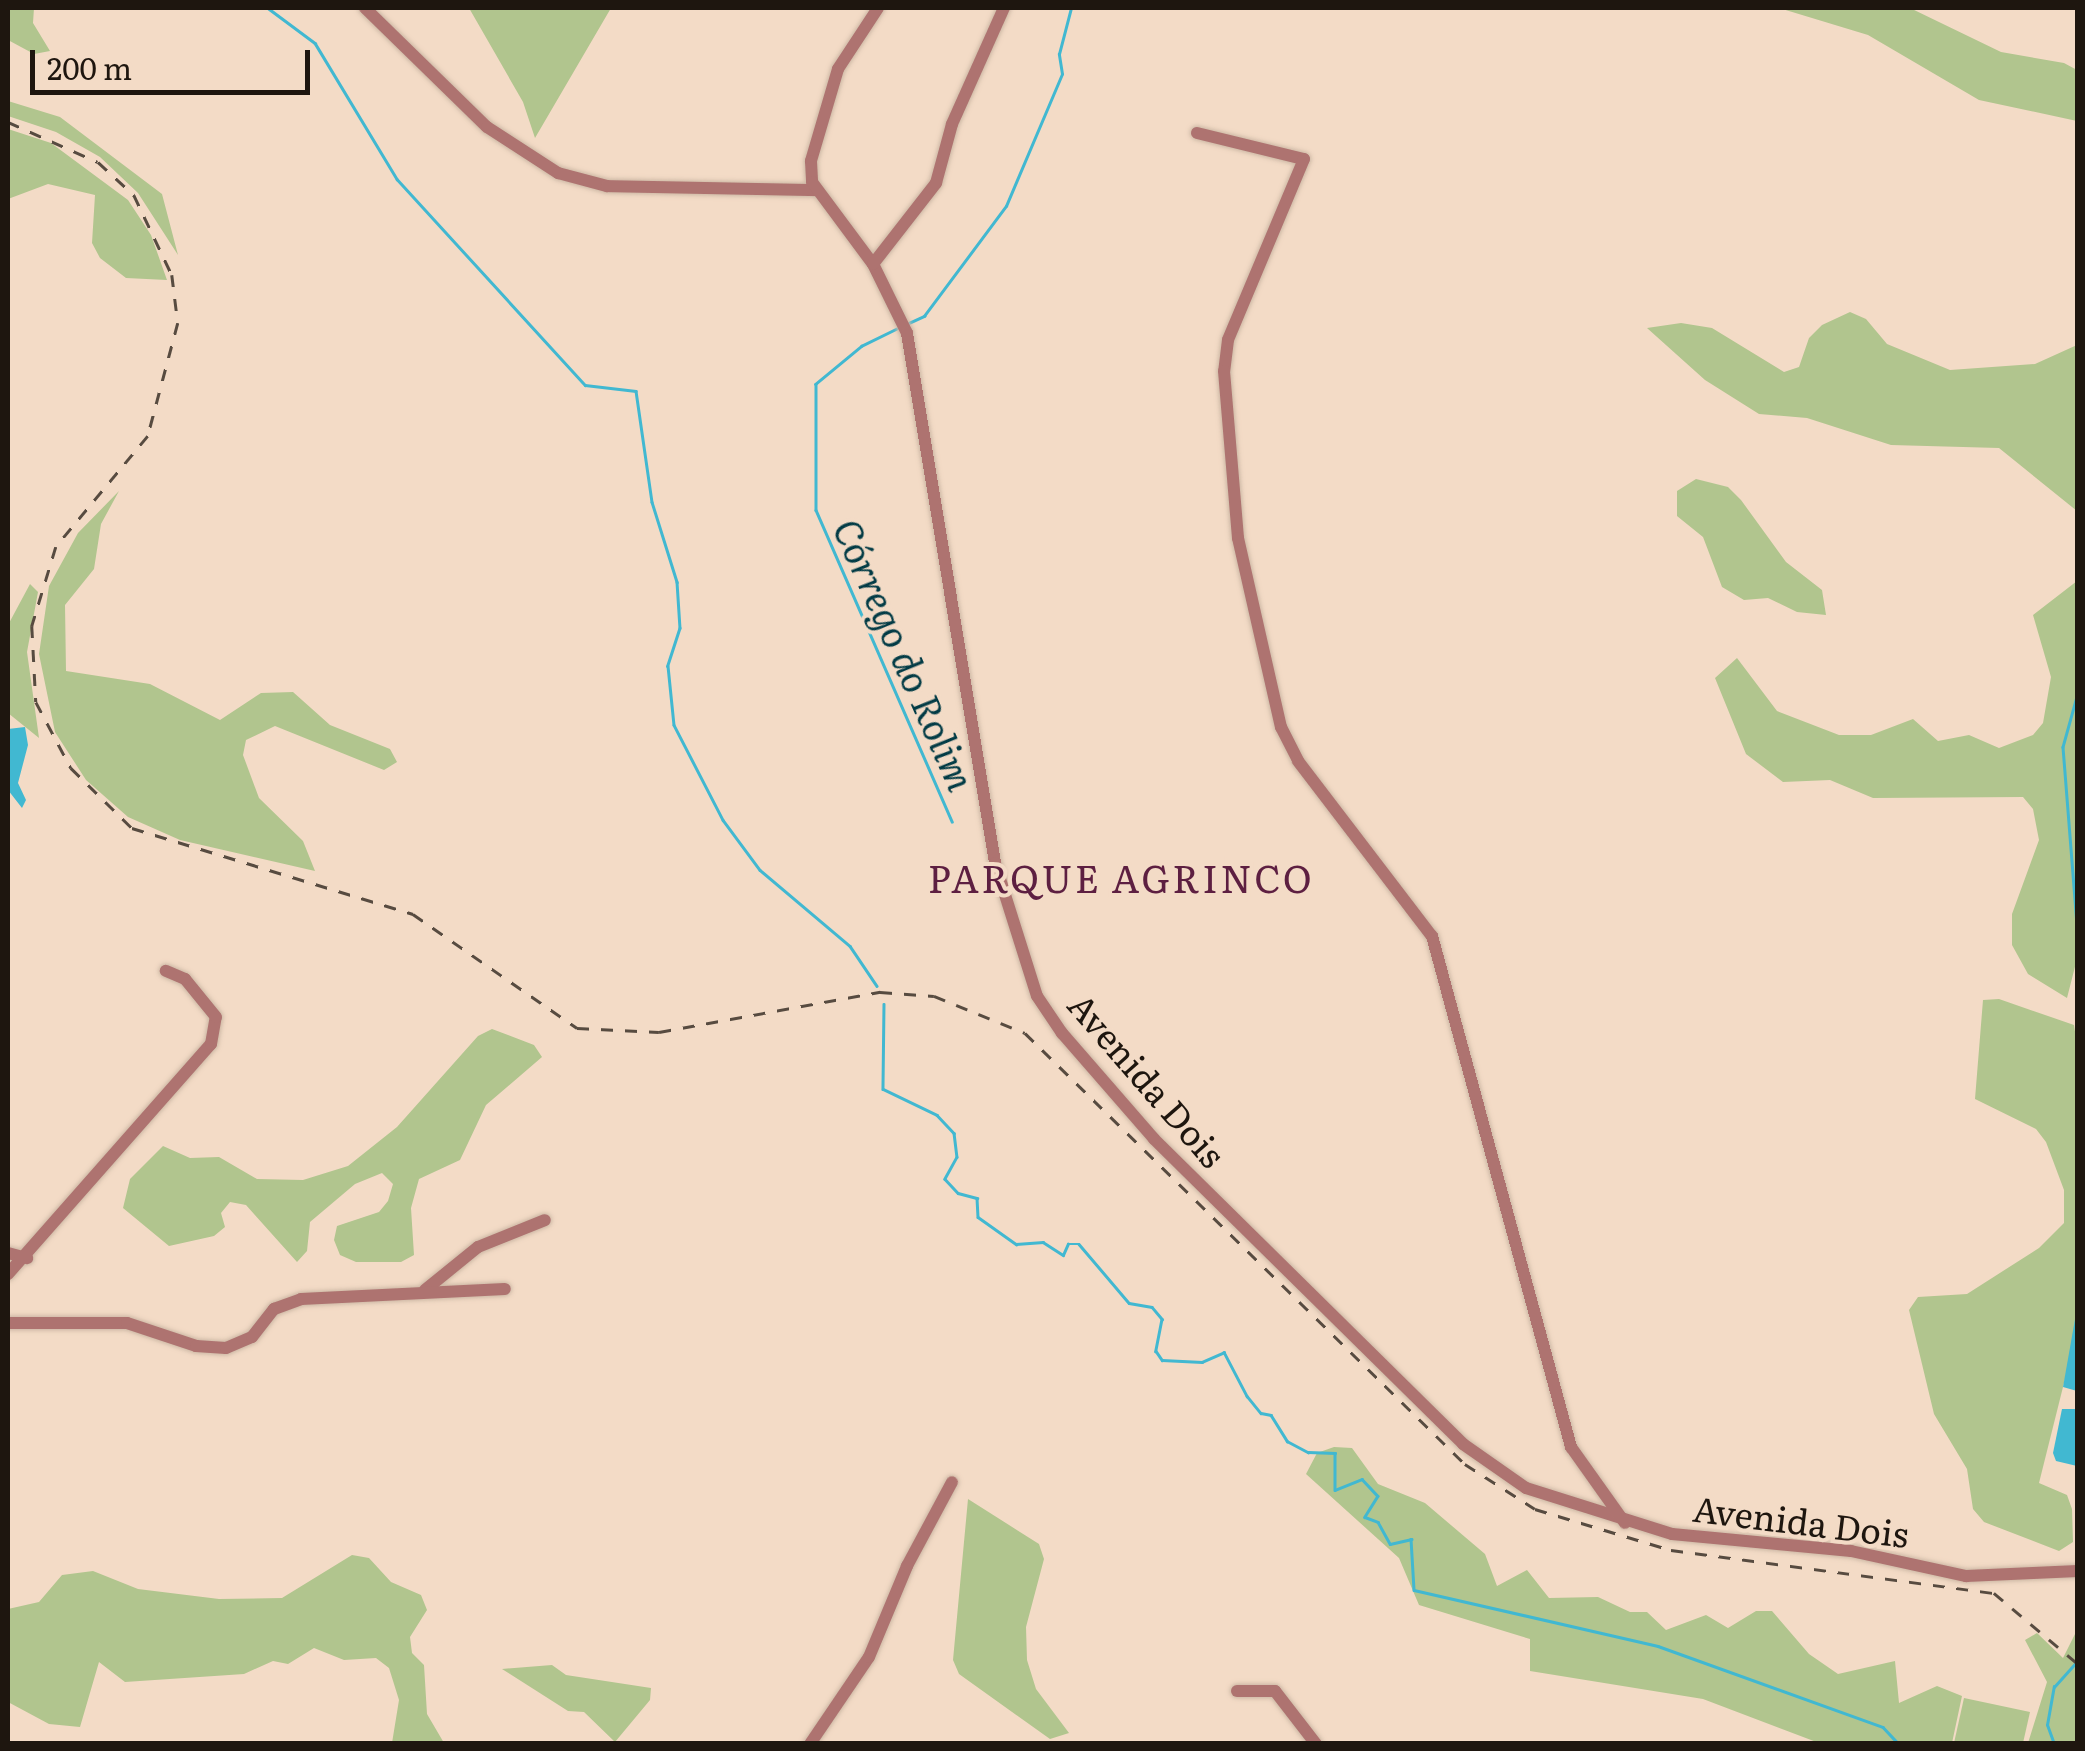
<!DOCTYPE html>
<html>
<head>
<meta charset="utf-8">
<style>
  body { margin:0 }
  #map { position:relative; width:2085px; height:1751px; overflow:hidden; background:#f3dbc6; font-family:Literata,serif }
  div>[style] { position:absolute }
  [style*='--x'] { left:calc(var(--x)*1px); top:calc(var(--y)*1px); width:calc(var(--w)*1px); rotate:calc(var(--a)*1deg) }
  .green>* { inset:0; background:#b1c58e }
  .water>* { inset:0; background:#41b8d1 }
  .stream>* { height:2.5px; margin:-1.25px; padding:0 1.25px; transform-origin:1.25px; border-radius:1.25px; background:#41b8d1 }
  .roads { filter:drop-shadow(0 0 2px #cdb8a5) drop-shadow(0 0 2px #cdb8a5) }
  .minor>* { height:12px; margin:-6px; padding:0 6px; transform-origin:6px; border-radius:6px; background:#ae7370 }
  .rail>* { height:2.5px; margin-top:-1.25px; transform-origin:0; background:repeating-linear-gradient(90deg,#574b40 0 12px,transparent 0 24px) }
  span { translate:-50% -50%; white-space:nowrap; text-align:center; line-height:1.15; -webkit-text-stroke:8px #f3dbc6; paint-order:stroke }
  .street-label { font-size:35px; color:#1e160f }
  .water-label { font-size:38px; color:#023b45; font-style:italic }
  .neighbourhood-label { font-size:38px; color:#5d1f41; letter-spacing:2.5px }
  .frame { position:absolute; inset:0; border:10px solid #1e160f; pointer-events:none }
  .scale { position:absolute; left:30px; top:50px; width:280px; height:45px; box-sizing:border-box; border:5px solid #1e160f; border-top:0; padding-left:12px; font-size:30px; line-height:35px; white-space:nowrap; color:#1e160f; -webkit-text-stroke:8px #f3dbc6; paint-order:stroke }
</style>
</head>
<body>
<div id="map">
  <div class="green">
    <i style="clip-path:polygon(8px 8px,34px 8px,33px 23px,50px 51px,34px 54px,8px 40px)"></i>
    <i style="clip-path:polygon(469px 8px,611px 8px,535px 138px,523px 102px)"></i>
    <i style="clip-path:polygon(1779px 8px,1910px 8px,2001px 52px,2064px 63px,2077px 70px,2077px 121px,1979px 100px,1868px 35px)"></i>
    <i style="clip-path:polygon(8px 101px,60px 117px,162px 194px,178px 255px,138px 193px,100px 157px,56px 132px,8px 116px)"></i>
    <i style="clip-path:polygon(8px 129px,51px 143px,128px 200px,151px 235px,167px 280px,126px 278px,100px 258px,92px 243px,95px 195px,48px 184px,8px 199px)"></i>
    <i style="clip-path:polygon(1850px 312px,1866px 319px,1887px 344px,1950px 370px,2035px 364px,2077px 345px,2077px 511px,1999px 448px,1891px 445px,1807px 418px,1759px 414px,1705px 380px,1647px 328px,1681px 323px,1712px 328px,1784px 372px,1799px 367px,1809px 338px,1822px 325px)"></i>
    <i style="clip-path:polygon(1696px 479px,1728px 487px,1741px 500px,1786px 562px,1822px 590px,1826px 615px,1797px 612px,1768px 598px,1744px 600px,1722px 587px,1703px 537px,1677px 516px,1677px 491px)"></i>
    <i style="clip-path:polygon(119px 491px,101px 524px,94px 569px,65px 605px,66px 671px,150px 684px,220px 720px,261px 693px,293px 692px,330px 725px,390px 749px,397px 762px,384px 770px,275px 726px,246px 740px,243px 755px,259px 798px,303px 841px,315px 871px,180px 840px,128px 817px,86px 780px,55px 732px,39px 654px,49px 586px,78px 533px)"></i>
    <i style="clip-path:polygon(2077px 581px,2078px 955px,2067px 998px,2028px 974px,2012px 945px,2012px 914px,2039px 840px,2033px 809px,2023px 797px,1873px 798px,1830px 780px,1783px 782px,1746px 754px,1715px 678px,1737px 658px,1777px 711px,1839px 735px,1871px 735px,1913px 719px,1938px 741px,1969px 735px,1999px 748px,2033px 735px,2043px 723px,2051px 677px,2033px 615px)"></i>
    <i style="clip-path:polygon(30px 584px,38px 592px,27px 652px,39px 738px,8px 713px,8px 625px)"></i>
    <i style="clip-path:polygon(1999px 999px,2074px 1025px,2078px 1052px,2078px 1327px,2039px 1483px,2067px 1495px,2072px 1509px,2073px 1542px,2059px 1551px,1984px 1522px,1973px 1509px,1967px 1469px,1934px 1414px,1909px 1310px,1918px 1297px,1967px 1294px,2039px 1248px,2064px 1223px,2064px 1190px,2046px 1142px,2036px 1129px,1975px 1099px,1983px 1000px)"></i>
    <i style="clip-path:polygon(492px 1029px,534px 1045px,542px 1057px,486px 1105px,460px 1160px,419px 1179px,411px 1208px,414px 1255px,401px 1262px,356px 1262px,340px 1255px,334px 1240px,337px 1226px,379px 1212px,388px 1201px,393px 1184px,382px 1173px,355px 1184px,310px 1222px,307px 1251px,297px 1262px,246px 1205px,230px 1202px,221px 1213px,225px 1227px,214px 1236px,169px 1246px,123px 1208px,130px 1179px,163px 1146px,190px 1158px,219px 1157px,257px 1179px,303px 1180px,348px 1166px,397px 1127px,478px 1036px)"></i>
    <i style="clip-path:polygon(1334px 1447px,1352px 1448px,1378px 1484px,1425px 1503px,1485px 1554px,1497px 1586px,1527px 1570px,1549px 1598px,1598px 1597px,1630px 1612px,1647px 1612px,1666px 1630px,1706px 1615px,1728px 1628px,1756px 1611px,1772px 1611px,1809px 1654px,1838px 1674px,1895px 1661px,1899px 1703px,1937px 1686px,1962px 1696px,1952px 1743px,1819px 1743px,1703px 1699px,1530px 1671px,1530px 1639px,1419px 1605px,1399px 1558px,1306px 1474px,1317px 1453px)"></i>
    <i style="clip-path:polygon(968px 1499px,1039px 1544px,1044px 1559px,1026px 1627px,1027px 1660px,1036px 1689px,1069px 1733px,1050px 1739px,959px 1674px,953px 1660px)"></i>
    <i style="clip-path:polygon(352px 1555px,369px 1558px,391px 1582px,421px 1595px,427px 1610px,410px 1637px,412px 1653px,424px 1665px,427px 1714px,444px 1743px,392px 1743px,399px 1700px,389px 1668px,376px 1658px,344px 1660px,314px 1648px,288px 1664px,273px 1661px,244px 1674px,125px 1682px,99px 1662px,80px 1727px,49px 1724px,8px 1702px,8px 1609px,39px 1602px,62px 1575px,93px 1571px,138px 1589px,219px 1599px,282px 1598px)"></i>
    <i style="clip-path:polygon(2077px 1630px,2077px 1743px,2028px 1743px,2047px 1682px,2025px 1640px,2037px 1633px,2063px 1658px)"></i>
    <i style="clip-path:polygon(552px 1665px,566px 1675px,651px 1688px,650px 1700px,615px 1742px,584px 1712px,568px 1711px,502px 1669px)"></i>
    <i style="clip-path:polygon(1964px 1698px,2030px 1712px,2023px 1743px,1954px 1743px)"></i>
  </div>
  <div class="water">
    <i style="clip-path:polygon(25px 727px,28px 745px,18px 783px,26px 800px,22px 808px,8px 790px,8px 729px)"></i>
    <i style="clip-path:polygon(2077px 1308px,2077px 1391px,2063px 1387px)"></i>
    <i style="clip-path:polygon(2062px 1409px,2077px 1409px,2077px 1466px,2056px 1461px,2053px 1453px)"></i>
  </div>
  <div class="stream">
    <i style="--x:268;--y:8;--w:59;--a:36.7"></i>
    <i style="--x:315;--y:43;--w:159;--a:58.9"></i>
    <i style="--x:397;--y:179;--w:279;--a:47.6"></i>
    <i style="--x:585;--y:385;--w:51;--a:6.7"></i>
    <i style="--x:636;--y:391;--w:112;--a:81.8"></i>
    <i style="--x:652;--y:502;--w:84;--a:72.6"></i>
    <i style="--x:677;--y:582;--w:46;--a:86.3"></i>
    <i style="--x:680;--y:628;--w:40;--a:108"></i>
    <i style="--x:668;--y:666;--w:59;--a:84.2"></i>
    <i style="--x:674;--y:725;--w:107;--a:62.7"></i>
    <i style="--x:723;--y:820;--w:62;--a:53.5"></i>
    <i style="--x:760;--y:870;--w:118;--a:40.2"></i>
    <i style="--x:850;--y:946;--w:48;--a:56"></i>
    <i style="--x:909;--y:323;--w:17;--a:-25"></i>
    <i style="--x:924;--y:316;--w:137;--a:-53.3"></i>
    <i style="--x:1006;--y:206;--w:143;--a:-67"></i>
    <i style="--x:1062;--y:74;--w:20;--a:-99"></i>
    <i style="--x:1059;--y:54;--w:48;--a:-75.4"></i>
    <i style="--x:897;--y:329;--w:39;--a:154"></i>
    <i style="--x:862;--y:346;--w:60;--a:140.4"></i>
    <i style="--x:816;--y:384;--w:126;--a:90"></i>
    <i style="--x:816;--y:510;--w:340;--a:66.4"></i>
    <i style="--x:2078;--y:693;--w:56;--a:105.5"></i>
    <i style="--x:2063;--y:747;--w:192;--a:85.5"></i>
    <i style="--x:884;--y:1004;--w:85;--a:90.7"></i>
    <i style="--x:883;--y:1089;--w:60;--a:25.7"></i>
    <i style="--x:937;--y:1115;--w:25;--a:47"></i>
    <i style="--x:954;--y:1133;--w:24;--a:83"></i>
    <i style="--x:957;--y:1157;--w:25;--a:119"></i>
    <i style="--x:945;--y:1179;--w:19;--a:47"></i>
    <i style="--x:958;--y:1193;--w:20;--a:15"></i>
    <i style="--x:977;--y:1198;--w:19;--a:87"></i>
    <i style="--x:978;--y:1217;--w:47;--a:35.4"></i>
    <i style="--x:1016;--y:1244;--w:27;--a:-4"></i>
    <i style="--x:1043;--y:1242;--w:24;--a:33"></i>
    <i style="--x:1063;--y:1255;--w:12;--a:-66"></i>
    <i style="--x:1068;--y:1244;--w:11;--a:0"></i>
    <i style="--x:1079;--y:1244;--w:77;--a:49.7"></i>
    <i style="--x:1129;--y:1303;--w:23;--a:10"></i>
    <i style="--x:1152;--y:1307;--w:16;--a:50"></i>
    <i style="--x:1162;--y:1319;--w:33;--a:101"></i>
    <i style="--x:1156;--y:1351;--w:11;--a:56"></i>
    <i style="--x:1162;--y:1360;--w:40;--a:2.9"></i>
    <i style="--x:1202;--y:1362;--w:24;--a:-24"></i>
    <i style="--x:1224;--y:1352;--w:50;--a:62.4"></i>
    <i style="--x:1247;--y:1396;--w:22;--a:51"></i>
    <i style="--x:1261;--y:1413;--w:10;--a:11"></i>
    <i style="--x:1271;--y:1415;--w:31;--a:58"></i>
    <i style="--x:1287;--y:1441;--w:24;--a:28"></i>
    <i style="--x:1308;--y:1452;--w:27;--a:2"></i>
    <i style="--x:1335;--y:1453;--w:37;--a:90"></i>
    <i style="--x:1335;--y:1490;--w:29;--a:-22"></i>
    <i style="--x:1362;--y:1479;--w:23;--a:47"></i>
    <i style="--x:1378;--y:1496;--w:25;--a:122"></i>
    <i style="--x:1365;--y:1517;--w:14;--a:21"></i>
    <i style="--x:1378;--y:1522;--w:25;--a:61"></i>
    <i style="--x:1390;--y:1544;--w:22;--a:-13"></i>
    <i style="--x:1411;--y:1539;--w:51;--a:86.6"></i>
    <i style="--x:1414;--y:1590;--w:250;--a:12.9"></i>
    <i style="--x:1658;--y:1646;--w:239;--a:19.8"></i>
    <i style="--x:1883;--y:1727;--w:23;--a:47"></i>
    <i style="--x:2054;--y:1744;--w:20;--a:-110"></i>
    <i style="--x:2047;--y:1725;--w:39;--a:-80"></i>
    <i style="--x:2054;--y:1687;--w:36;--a:-48"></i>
  </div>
  <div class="roads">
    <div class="minor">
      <i style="--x:365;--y:8;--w:170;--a:44.3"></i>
      <i style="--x:487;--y:127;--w:85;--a:32.9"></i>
      <i style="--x:558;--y:173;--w:51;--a:14.9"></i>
      <i style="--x:607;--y:186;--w:209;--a:1.1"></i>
      <i style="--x:878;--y:8;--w:73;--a:123.3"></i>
      <i style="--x:838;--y:69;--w:96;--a:106.4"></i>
      <i style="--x:811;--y:161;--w:21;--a:87"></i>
      <i style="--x:812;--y:182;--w:102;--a:53.4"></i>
      <i style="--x:873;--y:264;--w:77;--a:63.8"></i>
      <i style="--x:907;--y:333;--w:537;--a:80.57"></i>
      <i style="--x:995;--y:863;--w:139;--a:72.5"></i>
      <i style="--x:1037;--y:996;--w:45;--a:56"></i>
      <i style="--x:1062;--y:1033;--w:140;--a:49"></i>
      <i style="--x:1154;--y:1139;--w:434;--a:44.6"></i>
      <i style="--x:1463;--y:1444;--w:77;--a:34.9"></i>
      <i style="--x:1526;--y:1488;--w:153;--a:17.5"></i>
      <i style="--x:1672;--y:1534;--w:180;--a:5.4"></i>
      <i style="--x:1851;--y:1551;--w:118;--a:12.3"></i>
      <i style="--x:1966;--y:1576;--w:112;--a:-2.6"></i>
      <i style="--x:1197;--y:133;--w:110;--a:13.7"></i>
      <i style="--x:1304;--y:159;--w:196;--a:112.8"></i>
      <i style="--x:1228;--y:340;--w:31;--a:97"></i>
      <i style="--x:1224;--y:371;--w:168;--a:85.2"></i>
      <i style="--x:1238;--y:538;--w:194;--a:77.2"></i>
      <i style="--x:1281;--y:727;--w:38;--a:63"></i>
      <i style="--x:1298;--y:761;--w:220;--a:52.6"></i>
      <i style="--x:1432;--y:936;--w:530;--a:74.78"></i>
      <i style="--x:1571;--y:1447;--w:93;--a:54.6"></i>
      <i style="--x:873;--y:264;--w:103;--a:-52.1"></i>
      <i style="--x:936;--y:183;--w:61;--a:-74.8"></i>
      <i style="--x:952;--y:124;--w:127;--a:-65.9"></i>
      <i style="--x:8;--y:1253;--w:20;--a:15"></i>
      <i style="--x:8;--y:1274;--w:307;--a:-48.6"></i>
      <i style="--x:211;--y:1044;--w:27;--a:-80"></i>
      <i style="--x:216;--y:1017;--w:49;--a:-129.2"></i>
      <i style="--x:185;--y:979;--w:21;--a:-157"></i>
      <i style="--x:425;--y:1290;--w:68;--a:-39.1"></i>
      <i style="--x:478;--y:1247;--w:72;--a:-21.9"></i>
      <i style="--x:8;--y:1323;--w:119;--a:0"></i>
      <i style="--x:127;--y:1323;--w:73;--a:18.4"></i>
      <i style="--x:196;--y:1346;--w:30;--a:4"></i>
      <i style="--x:226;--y:1348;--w:28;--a:-23"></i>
      <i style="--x:252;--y:1337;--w:36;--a:-52"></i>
      <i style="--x:274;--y:1309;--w:29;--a:-20"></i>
      <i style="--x:301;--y:1299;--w:204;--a:-2.8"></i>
      <i style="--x:1237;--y:1691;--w:38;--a:0"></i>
      <i style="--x:1275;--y:1691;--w:67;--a:52.3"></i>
      <i style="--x:810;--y:1744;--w:105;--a:-55.9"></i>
      <i style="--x:869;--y:1657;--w:99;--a:-67.3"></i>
      <i style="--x:907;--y:1566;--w:95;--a:-61.8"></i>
    </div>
  </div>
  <div class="rail">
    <i style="--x:8;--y:122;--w:98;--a:24"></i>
    <i style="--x:98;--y:162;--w:49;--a:42.5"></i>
    <i style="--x:134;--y:195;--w:89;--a:64.6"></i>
    <i style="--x:172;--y:275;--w:48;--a:82.9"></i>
    <i style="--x:178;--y:323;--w:117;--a:104.9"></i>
    <i style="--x:148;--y:436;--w:144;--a:129.7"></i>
    <i style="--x:56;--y:547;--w:83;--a:106.9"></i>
    <i style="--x:32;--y:626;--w:76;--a:87"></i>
    <i style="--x:36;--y:702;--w:75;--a:62.1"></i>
    <i style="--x:71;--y:768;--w:86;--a:44.5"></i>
    <i style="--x:132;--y:828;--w:294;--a:17"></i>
    <i style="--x:413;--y:914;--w:200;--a:34.8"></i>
    <i style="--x:577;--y:1028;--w:82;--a:2.8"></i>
    <i style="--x:659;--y:1032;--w:225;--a:-10.3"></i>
    <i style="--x:880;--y:992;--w:54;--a:4.2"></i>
    <i style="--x:934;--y:996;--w:98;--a:22.1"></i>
    <i style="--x:1025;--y:1033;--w:616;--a:44.41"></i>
    <i style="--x:1465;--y:1464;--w:83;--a:32.7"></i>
    <i style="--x:1535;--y:1509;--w:142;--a:16.8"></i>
    <i style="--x:1671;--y:1550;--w:326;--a:7.6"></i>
    <i style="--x:1994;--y:1593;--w:110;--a:40.2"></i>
  </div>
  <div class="street-label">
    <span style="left:1148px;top:1079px;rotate:49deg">Avenida Dois</span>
    <span style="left:1801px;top:1520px;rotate:7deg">Avenida Dois</span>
  </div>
  <div class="water-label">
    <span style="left:906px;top:654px;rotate:66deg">Córrego do Rolim</span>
  </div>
  <div class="neighbourhood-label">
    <span style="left:1121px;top:877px">PARQUE AGRINCO</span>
  </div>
  <div class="frame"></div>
  <div class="scale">200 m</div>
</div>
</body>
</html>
